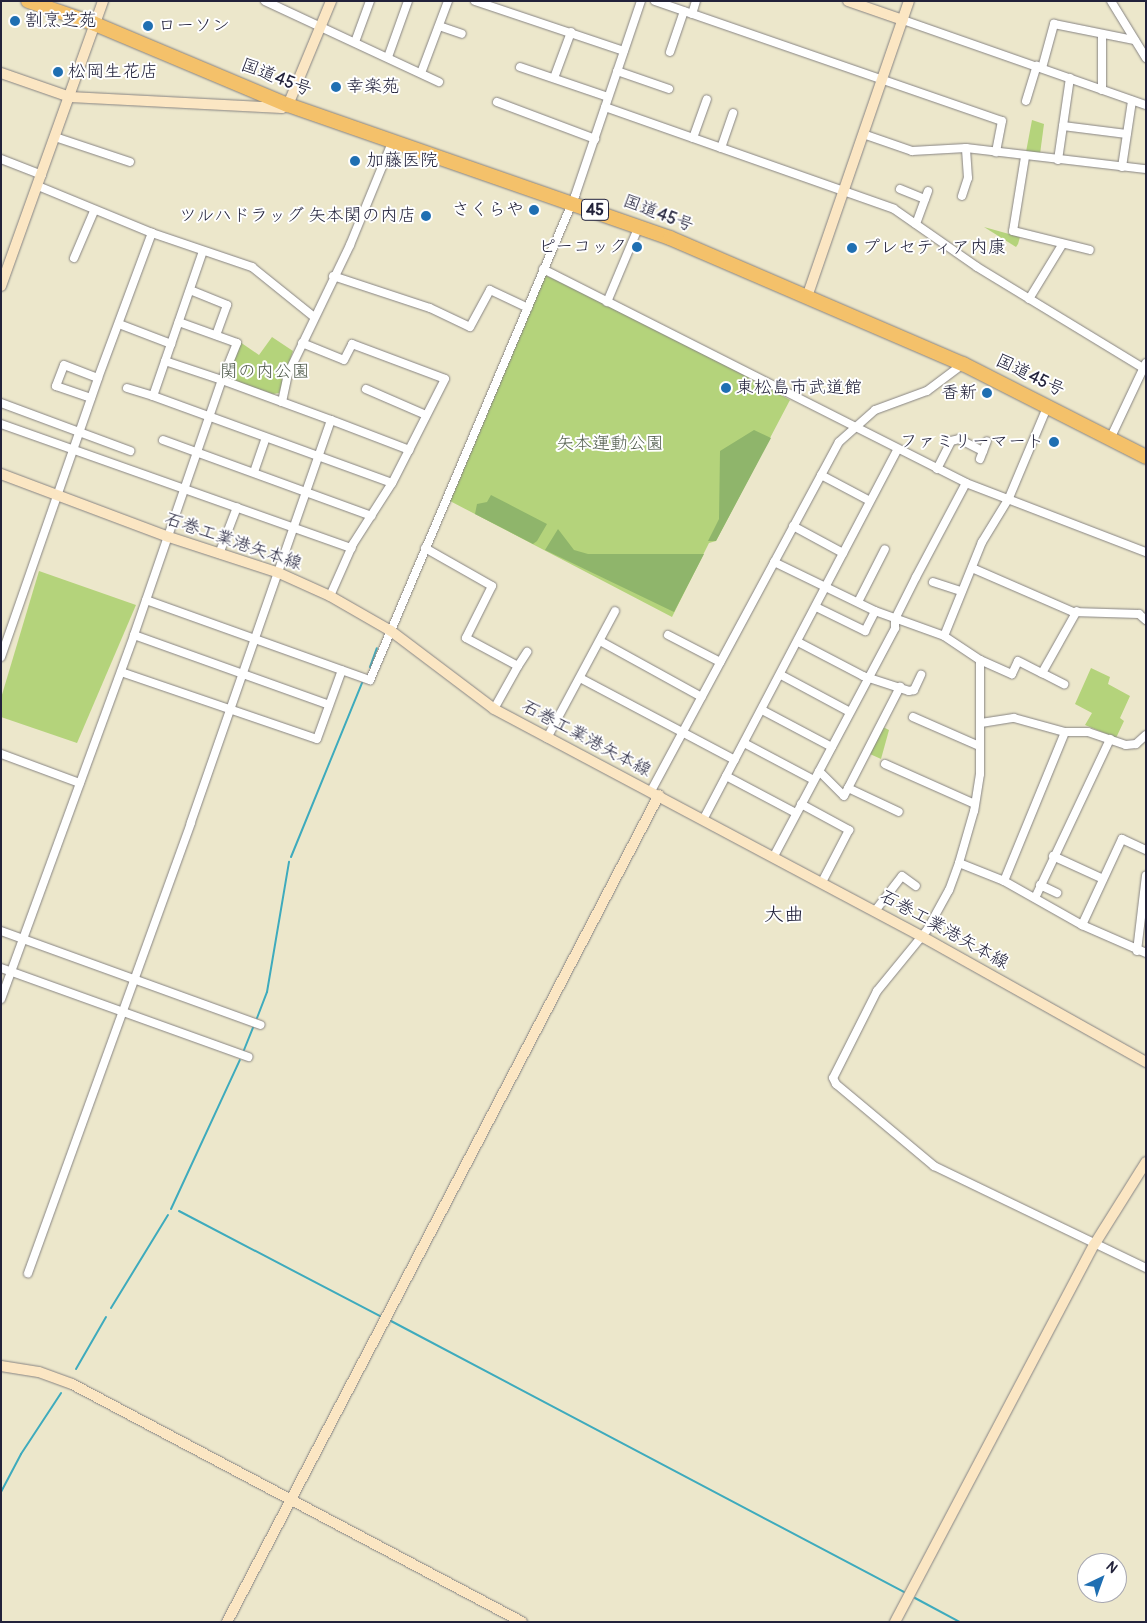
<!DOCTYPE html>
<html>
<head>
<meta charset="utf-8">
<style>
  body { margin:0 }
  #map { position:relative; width:1147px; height:1623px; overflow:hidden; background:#ece7cb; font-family:Pangolin,"Klee One",sans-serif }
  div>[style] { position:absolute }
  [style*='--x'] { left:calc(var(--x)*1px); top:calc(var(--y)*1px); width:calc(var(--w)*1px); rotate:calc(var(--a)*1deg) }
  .green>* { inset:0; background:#b4d37b }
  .forest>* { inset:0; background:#8fb56b }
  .stream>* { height:2px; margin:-1px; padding:0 1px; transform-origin:1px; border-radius:1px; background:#3eabbd }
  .roads { filter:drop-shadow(0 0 1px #878483) drop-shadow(0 0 1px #878483) }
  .street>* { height:8px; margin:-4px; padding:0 4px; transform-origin:4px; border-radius:4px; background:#fff }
  .secondary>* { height:10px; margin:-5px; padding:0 5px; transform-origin:5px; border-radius:5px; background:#fbe6c3 }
  .highway>* { height:14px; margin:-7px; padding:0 7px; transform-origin:7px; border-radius:7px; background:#f4c16a }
  .dots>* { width:14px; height:14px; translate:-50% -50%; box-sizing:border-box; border:2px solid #fff; border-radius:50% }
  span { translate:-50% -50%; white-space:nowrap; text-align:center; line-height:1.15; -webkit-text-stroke:4px #fff; paint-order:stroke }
  .shield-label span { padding:1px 4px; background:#fff; border:1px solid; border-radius:4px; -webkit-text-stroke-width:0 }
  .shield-label { font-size:16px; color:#22223b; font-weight:700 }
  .poi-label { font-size:18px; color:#22223b }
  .left { translate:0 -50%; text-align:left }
  .right { translate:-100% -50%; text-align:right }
  .street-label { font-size:18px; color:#22223b }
  .park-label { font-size:18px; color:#556051 }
  .quarter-label { font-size:20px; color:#22223b }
  .frame { position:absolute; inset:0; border:2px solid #22223b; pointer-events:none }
  .north { position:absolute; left:1077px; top:1553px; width:50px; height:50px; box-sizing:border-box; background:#fff; border:1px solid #a7a7b1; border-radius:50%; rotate:42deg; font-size:14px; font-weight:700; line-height:20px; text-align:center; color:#22223b }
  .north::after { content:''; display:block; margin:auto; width:18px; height:22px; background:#1f6fb2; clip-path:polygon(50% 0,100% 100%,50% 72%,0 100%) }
</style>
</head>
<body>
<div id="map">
  <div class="green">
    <i style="clip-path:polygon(1032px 120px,1044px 124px,1040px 154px,1026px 152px)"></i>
    <i style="clip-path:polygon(984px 227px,1020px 237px,1018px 244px,1016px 247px)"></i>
    <i style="clip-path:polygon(545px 275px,650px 324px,790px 400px,716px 541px,709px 543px,672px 617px,450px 501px)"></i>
    <i style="clip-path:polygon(272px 337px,293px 351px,279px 393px,273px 394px,230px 380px,228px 376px,240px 342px,259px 355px)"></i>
    <i style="clip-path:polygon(39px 571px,136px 605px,77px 743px,1px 717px,1px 698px)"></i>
    <i style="clip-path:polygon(1091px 668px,1110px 677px,1108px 684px,1130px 696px,1120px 718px,1124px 721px,1116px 738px,1085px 725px,1092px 713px,1075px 704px)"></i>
    <i style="clip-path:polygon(883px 727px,889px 730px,881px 759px,870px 754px)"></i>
  </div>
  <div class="forest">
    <i style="clip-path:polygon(754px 430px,771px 438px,716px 541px,708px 541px,719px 519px,720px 451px)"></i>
    <i style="clip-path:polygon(491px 495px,547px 524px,537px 541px,533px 544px,475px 514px,477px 504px,487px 502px)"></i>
    <i style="clip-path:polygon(558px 529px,574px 550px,588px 554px,704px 554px,674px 612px,545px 550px)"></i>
  </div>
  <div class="stream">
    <i style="--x:370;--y:667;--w:20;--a:-70"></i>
    <i style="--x:291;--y:857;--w:188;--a:-67.8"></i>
    <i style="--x:257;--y:1018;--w:28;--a:-69"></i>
    <i style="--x:267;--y:992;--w:132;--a:-80.4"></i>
    <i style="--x:244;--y:1050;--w:24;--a:-68"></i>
    <i style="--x:171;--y:1209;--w:164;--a:-65.2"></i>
    <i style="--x:179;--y:1211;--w:227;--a:27.6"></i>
    <i style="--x:111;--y:1308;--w:109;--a:-58.5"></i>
    <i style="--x:391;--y:1321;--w:580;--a:27.85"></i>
    <i style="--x:76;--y:1369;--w:60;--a:-60"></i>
    <i style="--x:1;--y:1492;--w:43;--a:-62.2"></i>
    <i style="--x:21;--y:1454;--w:73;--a:-56.7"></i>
    <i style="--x:915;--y:1598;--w:51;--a:28.1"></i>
  </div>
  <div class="roads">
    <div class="street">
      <i style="--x:265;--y:1;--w:192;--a:25"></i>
      <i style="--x:475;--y:1;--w:157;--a:18.6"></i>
      <i style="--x:655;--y:1;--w:367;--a:19.1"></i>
      <i style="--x:1002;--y:121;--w:32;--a:101"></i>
      <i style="--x:1111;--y:1;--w:67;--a:58.4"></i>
      <i style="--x:692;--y:14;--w:14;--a:-73"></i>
      <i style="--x:903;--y:20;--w:257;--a:19.3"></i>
      <i style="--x:439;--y:26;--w:24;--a:19"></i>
      <i style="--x:355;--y:42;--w:44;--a:-69.9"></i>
      <i style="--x:670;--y:52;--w:43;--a:-71.1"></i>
      <i style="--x:388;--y:57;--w:59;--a:-70.3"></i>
      <i style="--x:520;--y:67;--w:93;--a:18.8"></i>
      <i style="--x:1042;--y:68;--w:46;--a:-74.7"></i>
      <i style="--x:1054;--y:24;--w:82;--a:11.3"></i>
      <i style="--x:617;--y:71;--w:55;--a:19.1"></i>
      <i style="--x:421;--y:73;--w:77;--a:-69.4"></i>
      <i style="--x:554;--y:78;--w:49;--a:-69.7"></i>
      <i style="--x:1102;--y:90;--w:56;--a:-90"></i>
      <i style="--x:1026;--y:101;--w:37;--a:-73"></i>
      <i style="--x:497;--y:102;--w:105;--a:20.7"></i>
      <i style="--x:605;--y:107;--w:306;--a:19.4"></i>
      <i style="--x:894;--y:209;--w:101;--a:34.9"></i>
      <i style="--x:977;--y:267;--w:194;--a:31.3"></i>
      <i style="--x:1063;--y:126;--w:64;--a:7.1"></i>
      <i style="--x:863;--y:134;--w:52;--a:19.1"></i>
      <i style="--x:912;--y:151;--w:54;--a:-3.2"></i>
      <i style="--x:966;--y:148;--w:181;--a:6.7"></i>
      <i style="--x:55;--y:137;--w:79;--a:18.4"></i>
      <i style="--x:693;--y:138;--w:41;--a:-70.3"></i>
      <i style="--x:721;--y:148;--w:37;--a:-71"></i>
      <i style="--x:1025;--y:157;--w:75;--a:99.2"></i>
      <i style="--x:1013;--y:231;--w:79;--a:13.9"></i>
      <i style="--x:1;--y:159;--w:44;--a:21.3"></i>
      <i style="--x:1058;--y:160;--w:83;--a:-81.7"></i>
      <i style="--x:1122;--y:167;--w:67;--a:-81.4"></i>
      <i style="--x:900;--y:189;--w:27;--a:22"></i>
      <i style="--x:962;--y:196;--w:19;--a:-72"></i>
      <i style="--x:968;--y:178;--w:30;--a:-94"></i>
      <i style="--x:916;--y:224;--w:35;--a:-70"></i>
      <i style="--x:152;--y:233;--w:106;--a:18.8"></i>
      <i style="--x:252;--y:267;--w:80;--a:38.9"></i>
      <i style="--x:203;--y:251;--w:153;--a:109"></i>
      <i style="--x:153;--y:396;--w:254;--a:20"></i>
      <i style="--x:392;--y:483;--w:72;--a:122.6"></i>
      <i style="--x:353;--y:544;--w:57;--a:113.9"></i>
      <i style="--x:74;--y:258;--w:51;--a:-66.9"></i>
      <i style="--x:543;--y:269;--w:474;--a:26.8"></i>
      <i style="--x:966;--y:483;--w:193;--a:21"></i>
      <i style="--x:333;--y:276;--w:102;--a:18.3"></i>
      <i style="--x:430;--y:308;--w:44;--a:25.4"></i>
      <i style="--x:470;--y:327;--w:42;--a:-61.6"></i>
      <i style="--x:490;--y:290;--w:42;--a:25.3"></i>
      <i style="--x:190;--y:290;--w:40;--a:22"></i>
      <i style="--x:227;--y:305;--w:32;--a:110"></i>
      <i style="--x:1029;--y:299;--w:63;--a:-58.6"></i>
      <i style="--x:607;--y:302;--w:82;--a:-67.2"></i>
      <i style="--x:119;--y:324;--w:56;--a:21"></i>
      <i style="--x:302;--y:343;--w:45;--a:22"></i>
      <i style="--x:344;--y:360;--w:18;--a:-63"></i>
      <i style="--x:352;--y:344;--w:99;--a:20.6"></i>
      <i style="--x:445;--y:379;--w:80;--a:116.9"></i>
      <i style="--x:165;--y:361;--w:60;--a:18.4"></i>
      <i style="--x:222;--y:380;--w:40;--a:-68"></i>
      <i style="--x:237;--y:343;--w:62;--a:-160.1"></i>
      <i style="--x:127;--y:388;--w:27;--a:17"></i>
      <i style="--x:366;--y:389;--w:65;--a:23.4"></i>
      <i style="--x:91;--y:398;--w:37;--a:-161"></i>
      <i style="--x:56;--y:386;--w:22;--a:-69"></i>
      <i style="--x:64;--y:365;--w:36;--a:21"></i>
      <i style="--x:282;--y:402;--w:29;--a:-78"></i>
      <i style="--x:288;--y:374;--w:143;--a:-64.3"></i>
      <i style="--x:350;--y:245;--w:113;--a:-67.7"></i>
      <i style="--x:1;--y:403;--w:138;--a:20.4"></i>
      <i style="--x:1048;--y:405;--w:101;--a:112.8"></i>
      <i style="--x:1009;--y:498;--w:52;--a:121.5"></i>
      <i style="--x:982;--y:542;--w:101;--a:112"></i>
      <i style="--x:944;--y:636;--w:43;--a:33.7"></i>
      <i style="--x:980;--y:660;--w:114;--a:90"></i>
      <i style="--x:980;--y:774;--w:37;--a:99"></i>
      <i style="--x:974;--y:811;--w:54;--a:106.1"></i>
      <i style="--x:959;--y:863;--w:29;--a:110"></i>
      <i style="--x:949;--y:890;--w:46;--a:118.8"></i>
      <i style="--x:927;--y:930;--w:79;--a:129.3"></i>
      <i style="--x:877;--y:991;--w:97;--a:116.8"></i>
      <i style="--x:833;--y:1078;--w:7;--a:63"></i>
      <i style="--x:836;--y:1084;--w:128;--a:39.9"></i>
      <i style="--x:934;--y:1166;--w:235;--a:25.7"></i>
      <i style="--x:331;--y:420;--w:84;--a:21"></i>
      <i style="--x:409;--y:450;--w:37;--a:117"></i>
      <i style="--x:1;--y:424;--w:372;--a:19.5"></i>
      <i style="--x:1110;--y:439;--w:84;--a:-64.7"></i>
      <i style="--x:163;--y:440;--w:222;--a:20"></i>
      <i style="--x:980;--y:459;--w:19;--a:-69"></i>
      <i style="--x:937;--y:469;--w:31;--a:-63"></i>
      <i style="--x:951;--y:441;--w:8;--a:-14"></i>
      <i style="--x:959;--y:439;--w:27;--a:27"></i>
      <i style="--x:254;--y:472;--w:36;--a:-71"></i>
      <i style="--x:821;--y:475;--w:55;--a:28"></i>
      <i style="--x:793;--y:526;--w:57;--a:28.4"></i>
      <i style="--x:425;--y:548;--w:77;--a:29.6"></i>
      <i style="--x:492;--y:586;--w:58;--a:116.6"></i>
      <i style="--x:466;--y:638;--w:59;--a:28.3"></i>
      <i style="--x:518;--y:666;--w:49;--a:119.2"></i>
      <i style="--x:219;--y:554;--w:50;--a:-69"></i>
      <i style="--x:774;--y:562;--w:112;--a:25.9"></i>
      <i style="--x:875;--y:611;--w:73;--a:19.9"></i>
      <i style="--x:972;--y:568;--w:110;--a:23.5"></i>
      <i style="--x:1073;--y:612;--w:66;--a:1.7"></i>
      <i style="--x:1139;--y:614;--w:9;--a:41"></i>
      <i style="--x:933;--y:582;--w:29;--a:18"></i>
      <i style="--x:146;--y:600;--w:238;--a:19.7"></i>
      <i style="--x:370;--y:680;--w:526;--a:-67.04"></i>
      <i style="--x:575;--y:196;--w:206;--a:-71.3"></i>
      <i style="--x:858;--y:602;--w:59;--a:-63"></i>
      <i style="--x:816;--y:607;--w:55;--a:26.1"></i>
      <i style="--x:865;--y:631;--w:22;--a:-63"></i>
      <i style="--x:134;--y:635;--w:207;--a:19.7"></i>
      <i style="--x:668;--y:635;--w:59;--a:27.4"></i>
      <i style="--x:600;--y:641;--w:116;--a:28.8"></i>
      <i style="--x:798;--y:642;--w:73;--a:27.6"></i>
      <i style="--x:863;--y:676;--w:48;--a:18.1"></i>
      <i style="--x:909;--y:691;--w:5;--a:-11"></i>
      <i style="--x:914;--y:690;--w:17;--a:-65"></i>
      <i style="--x:1;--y:657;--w:295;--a:-70.8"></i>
      <i style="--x:98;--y:378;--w:155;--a:-69.6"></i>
      <i style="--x:152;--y:233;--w:123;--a:-157.6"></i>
      <i style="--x:980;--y:660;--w:35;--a:24"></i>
      <i style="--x:1012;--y:674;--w:14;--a:-65"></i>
      <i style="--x:1018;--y:661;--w:27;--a:27"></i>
      <i style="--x:1042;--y:673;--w:71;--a:-60.6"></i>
      <i style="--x:518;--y:666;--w:17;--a:-57"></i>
      <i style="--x:121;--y:672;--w:207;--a:18.9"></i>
      <i style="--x:317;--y:739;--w:73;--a:-70.1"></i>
      <i style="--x:1042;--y:673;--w:25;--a:27"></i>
      <i style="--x:781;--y:675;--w:78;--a:28.2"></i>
      <i style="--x:580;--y:678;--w:175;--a:27.9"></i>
      <i style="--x:762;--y:710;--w:79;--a:27.9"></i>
      <i style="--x:913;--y:717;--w:72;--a:23.7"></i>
      <i style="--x:981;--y:723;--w:33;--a:-9"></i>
      <i style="--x:1014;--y:718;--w:53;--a:15.4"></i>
      <i style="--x:1065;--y:732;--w:23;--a:0"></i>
      <i style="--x:1088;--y:732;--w:40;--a:18.9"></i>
      <i style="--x:1126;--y:745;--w:10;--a:-6"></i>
      <i style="--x:1136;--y:744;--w:13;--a:-42"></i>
      <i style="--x:547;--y:738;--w:144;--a:-61.8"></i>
      <i style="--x:744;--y:743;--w:79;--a:27.9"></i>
      <i style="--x:1;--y:754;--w:84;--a:20.2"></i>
      <i style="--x:885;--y:764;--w:98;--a:24"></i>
      <i style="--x:819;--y:771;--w:35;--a:45"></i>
      <i style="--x:844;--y:796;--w:123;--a:-62.8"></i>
      <i style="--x:726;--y:776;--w:79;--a:27.9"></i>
      <i style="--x:848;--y:788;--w:56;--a:25.2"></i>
      <i style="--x:651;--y:791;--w:396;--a:-61.7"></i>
      <i style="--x:839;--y:442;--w:48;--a:-41.6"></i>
      <i style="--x:875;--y:410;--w:55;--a:-20.1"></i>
      <i style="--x:927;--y:391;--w:45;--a:-36.9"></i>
      <i style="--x:801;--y:804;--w:55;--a:28.4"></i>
      <i style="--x:849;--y:830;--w:59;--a:117.4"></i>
      <i style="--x:704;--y:818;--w:416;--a:-62.3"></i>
      <i style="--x:774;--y:856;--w:258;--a:-62"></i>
      <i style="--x:895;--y:628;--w:9;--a:-90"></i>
      <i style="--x:895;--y:619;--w:47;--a:-63.4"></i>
      <i style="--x:916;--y:577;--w:106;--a:-62"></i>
      <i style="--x:1053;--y:856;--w:55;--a:24.7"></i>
      <i style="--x:959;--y:863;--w:48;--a:21.8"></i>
      <i style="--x:1004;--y:881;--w:90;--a:29.4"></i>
      <i style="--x:1082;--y:925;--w:70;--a:23.6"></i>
      <i style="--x:1004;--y:881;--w:161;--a:-67.7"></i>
      <i style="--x:1040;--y:885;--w:19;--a:25"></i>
      <i style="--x:1035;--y:898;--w:176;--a:-64.7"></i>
      <i style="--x:875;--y:911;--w:44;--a:-52.4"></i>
      <i style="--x:902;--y:876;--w:17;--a:36"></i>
      <i style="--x:1082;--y:925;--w:95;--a:-65.1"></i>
      <i style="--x:1122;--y:839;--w:26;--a:25"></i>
      <i style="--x:1;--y:931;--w:276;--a:19.9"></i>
      <i style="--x:1137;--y:951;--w:76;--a:-83.2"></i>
      <i style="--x:1;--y:968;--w:263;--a:19.8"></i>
      <i style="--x:1;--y:999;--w:388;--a:-69.9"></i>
      <i style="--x:134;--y:635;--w:270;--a:-71"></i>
      <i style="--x:222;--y:380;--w:116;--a:20.2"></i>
      <i style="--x:331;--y:420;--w:427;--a:109.2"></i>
      <i style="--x:191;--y:823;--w:479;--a:109.9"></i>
    </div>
    <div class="secondary">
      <i style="--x:848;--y:1;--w:58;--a:19.1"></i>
      <i style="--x:1;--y:73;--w:73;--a:19.2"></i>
      <i style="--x:70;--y:97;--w:212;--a:3"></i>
      <i style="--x:282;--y:108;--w:7;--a:-27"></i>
      <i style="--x:288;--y:105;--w:113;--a:-67.5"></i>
      <i style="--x:1;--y:286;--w:303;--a:-70.3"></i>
      <i style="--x:807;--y:297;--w:313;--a:-71"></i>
      <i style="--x:1;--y:474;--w:179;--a:20.6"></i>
      <i style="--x:169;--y:537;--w:116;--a:18.1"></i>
      <i style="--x:279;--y:573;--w:56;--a:24.3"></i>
      <i style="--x:330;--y:596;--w:70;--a:29.8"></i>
      <i style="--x:391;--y:631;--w:129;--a:37.1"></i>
      <i style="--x:494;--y:709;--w:486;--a:28"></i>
      <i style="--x:923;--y:937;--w:256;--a:29.3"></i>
      <i style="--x:1;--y:1366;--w:38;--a:9"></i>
      <i style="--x:39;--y:1372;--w:35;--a:20"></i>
      <i style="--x:72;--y:1384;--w:509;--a:27.87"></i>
      <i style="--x:227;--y:1622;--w:933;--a:-62.42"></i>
      <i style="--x:895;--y:1622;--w:426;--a:-62.2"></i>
      <i style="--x:1094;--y:1245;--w:98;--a:-57.9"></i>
    </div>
    <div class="highway">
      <i style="--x:28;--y:1;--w:71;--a:18.9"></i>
      <i style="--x:95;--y:24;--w:209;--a:22.8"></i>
      <i style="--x:288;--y:105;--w:404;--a:19.2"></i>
      <i style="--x:670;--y:238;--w:319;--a:23.3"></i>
      <i style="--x:963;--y:364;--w:205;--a:26.9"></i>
    </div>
  </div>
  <div class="dots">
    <i style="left:15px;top:21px;background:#1f6fb2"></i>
    <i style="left:148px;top:26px;background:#1f6fb2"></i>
    <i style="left:58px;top:72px;background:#1f6fb2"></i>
    <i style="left:336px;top:87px;background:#1f6fb2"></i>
    <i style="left:355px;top:161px;background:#1f6fb2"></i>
    <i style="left:534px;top:210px;background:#1f6fb2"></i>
    <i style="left:426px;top:216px;background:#1f6fb2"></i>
    <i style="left:637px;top:247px;background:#1f6fb2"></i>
    <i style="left:852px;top:248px;background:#1f6fb2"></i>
    <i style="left:726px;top:388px;background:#1f6fb2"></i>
    <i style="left:987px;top:393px;background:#1f6fb2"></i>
    <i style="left:1054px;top:442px;background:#1f6fb2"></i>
  </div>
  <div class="shield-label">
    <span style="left:595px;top:210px">45</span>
  </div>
  <div class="poi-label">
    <span class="left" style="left:25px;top:21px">割烹芝苑</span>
    <span class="left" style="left:158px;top:26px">ローソン</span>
    <span class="left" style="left:68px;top:72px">松岡生花店</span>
    <span class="left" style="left:346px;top:87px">幸楽苑</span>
    <span class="left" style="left:366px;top:161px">加藤医院</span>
    <span class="right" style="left:524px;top:210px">さくらや</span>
    <span class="right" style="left:416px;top:216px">ツルハドラッグ 矢本関の内店</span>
    <span class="right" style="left:627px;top:247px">ピーコック</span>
    <span class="left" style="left:862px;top:248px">プレセティア内康</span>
    <span class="left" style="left:736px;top:388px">東松島市武道館</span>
    <span class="right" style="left:977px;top:393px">香新</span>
    <span class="right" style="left:1044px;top:442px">ファミリーマート</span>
  </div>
  <div class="street-label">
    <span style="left:276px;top:78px;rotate:21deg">国道45号</span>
    <span style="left:658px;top:214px;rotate:21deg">国道45号</span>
    <span style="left:1030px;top:376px;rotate:26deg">国道45号</span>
    <span style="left:233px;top:542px;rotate:19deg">石巻工業港矢本線</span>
    <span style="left:586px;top:739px;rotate:28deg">石巻工業港矢本線</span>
    <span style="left:944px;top:930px;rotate:29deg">石巻工業港矢本線</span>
  </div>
  <div class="park-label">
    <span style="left:265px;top:372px">関の内公園</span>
    <span style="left:610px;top:444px">矢本運動公園</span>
  </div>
  <div class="quarter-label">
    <span style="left:784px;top:914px">大曲</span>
  </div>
  <div class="frame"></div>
  <div class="north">N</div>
</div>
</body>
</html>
